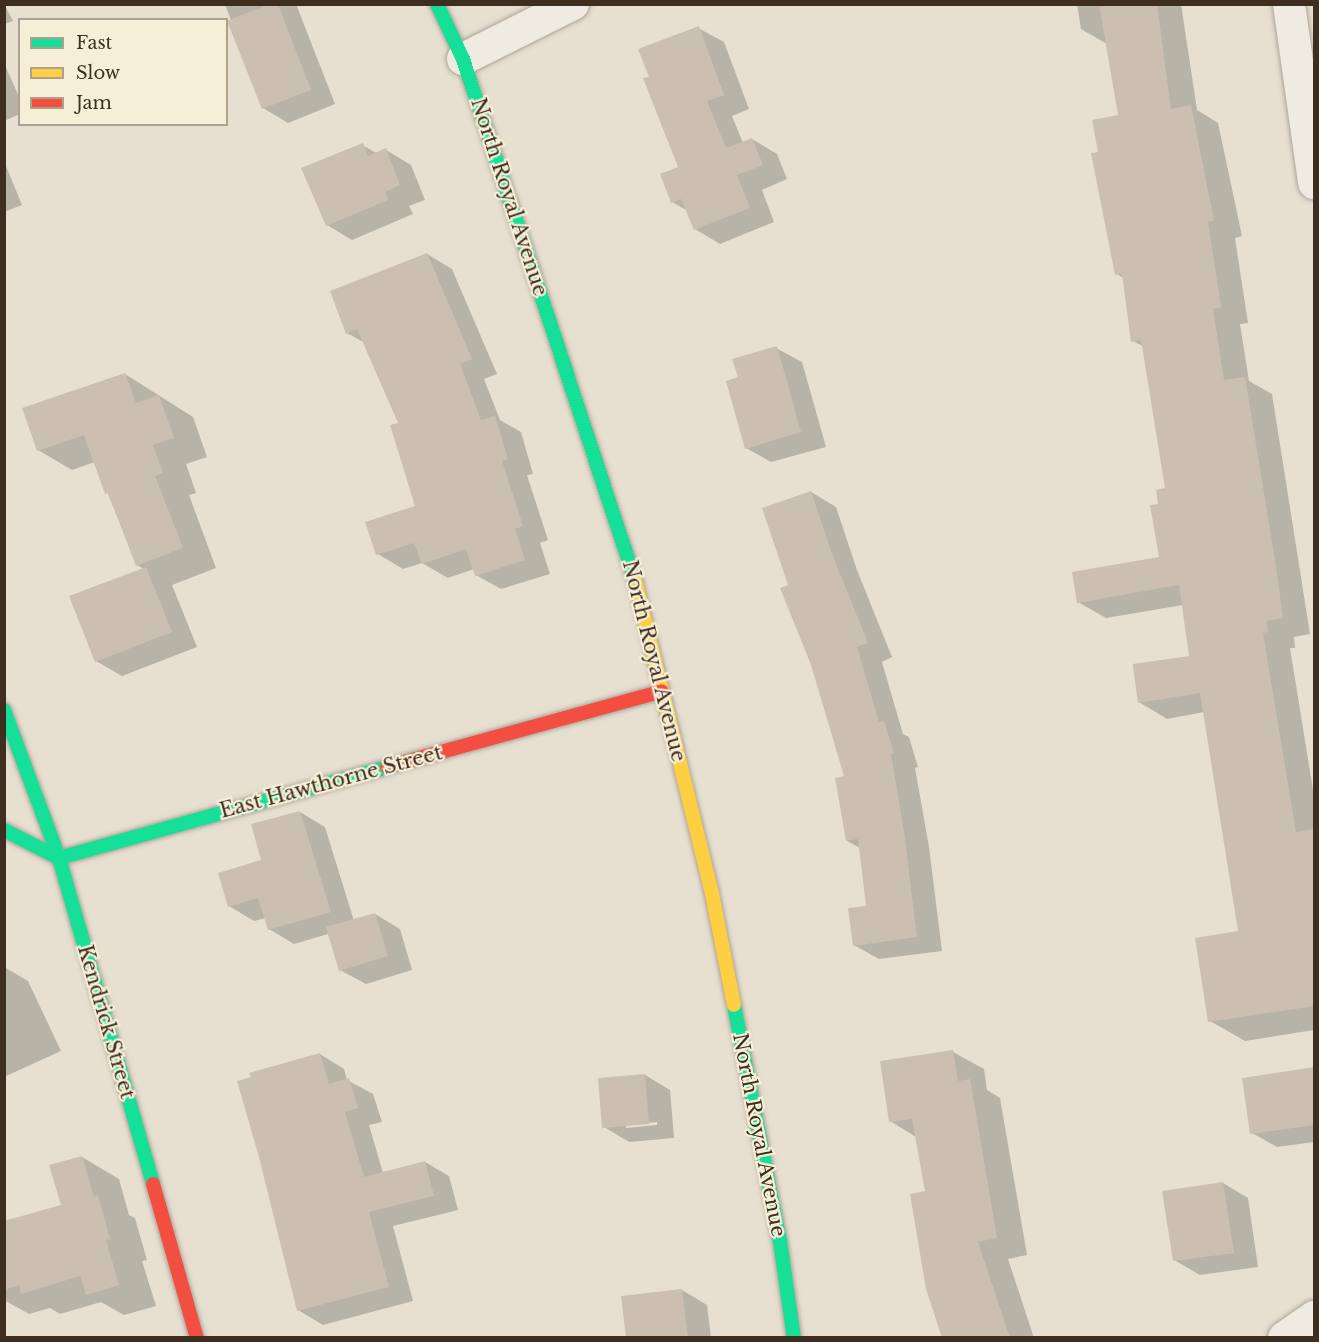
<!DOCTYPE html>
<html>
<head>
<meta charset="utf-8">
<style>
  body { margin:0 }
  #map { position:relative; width:1319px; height:1342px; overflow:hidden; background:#e7e0d1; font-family:"Libre Baskerville",serif }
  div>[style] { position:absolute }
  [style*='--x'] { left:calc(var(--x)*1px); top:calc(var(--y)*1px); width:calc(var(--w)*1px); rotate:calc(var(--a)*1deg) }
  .shadow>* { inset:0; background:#0003 }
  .building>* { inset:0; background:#cbbfb2 }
  .roads { filter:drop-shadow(0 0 2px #ada599) drop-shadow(0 0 2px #ada599) }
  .street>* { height:32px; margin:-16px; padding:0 16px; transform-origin:16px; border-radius:16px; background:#efebe3 }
  .fast>* { height:14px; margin:-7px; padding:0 7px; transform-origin:7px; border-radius:7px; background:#16e098 }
  .slow>* { height:14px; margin:-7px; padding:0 7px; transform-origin:7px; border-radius:7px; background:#ffcf43 }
  .jam>* { height:14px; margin:-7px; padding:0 7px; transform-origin:7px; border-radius:7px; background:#f24e42 }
  span { translate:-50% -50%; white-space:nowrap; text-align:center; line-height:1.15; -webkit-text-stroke:4.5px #f7eed8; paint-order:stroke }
  .street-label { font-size:20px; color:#3d2e20 }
  .frame { position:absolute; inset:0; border:6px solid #3d2e20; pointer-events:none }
  .legend { position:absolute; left:18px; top:18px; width:210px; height:108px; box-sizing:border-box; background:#f7eed8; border:2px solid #ada18e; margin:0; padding:8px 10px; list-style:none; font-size:18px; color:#3d2e20 }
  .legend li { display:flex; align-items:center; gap:12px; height:30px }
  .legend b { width:30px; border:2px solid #ada18e }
</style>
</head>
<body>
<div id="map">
  <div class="shadow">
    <i style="clip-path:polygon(4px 4px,13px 21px,4px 24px)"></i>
    <i style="clip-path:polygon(225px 4px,296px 4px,335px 104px,288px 123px,263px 108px)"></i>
    <i style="clip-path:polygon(1077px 4px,1181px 4px,1197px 110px,1218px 123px,1242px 236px,1235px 238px,1248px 323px,1240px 324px,1249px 381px,1272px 394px,1310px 634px,1294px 637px,1295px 648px,1290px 648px,1314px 796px,1314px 903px,1262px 911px,1204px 712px,1167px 719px,1139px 702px,1191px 657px,1183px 605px,1106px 618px,1078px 602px,1160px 558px,1160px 505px,1167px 489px,1144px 347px,1133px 341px,1124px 278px,1116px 274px,1100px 153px,1119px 117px,1107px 44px,1081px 29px)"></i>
    <i style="clip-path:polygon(698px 28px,724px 42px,749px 109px,732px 116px,743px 143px,752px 139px,777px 154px,787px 179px,762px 190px,774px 222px,720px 244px,695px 229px,688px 211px,672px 202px,680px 168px,651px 77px)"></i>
    <i style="clip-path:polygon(4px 63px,20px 99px,20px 114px,4px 121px)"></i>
    <i style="clip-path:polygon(362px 145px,378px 154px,386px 150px,411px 165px,425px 200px,409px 206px,413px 214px,352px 240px,327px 225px)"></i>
    <i style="clip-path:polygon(4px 161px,22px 205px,4px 212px)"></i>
    <i style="clip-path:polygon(427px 254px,452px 269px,497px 374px,484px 379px,500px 420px,521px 432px,533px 474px,527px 475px,548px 540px,540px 543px,550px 574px,501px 589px,476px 575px,474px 569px,448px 578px,422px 563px,403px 569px,378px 554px,417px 507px,400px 424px,365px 343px,347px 333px)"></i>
    <i style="clip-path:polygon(776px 348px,802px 362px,826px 447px,771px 462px,746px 448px,740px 378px)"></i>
    <i style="clip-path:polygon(125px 374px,193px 417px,207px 457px,186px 464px,196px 493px,189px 495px,216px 568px,172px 585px,197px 647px,122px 676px,96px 661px,144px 569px,137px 565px,95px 462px,72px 470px,38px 450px)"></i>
    <i style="clip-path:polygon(811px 492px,836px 507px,857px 570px,892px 657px,882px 662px,903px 734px,909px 737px,918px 767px,915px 768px,929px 847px,942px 951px,879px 959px,854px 945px,868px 908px,860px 848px,847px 841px,846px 778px,790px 586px)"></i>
    <i style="clip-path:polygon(300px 812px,325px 827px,354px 921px,375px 914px,400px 929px,412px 970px,366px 984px,340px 970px,328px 934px,294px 944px,269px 929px,266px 918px,254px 921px,229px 906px)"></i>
    <i style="clip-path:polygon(1314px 946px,1314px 1030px,1245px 1041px,1210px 1021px,1201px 962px)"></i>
    <i style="clip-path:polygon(4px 967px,28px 981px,61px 1051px,4px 1077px)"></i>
    <i style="clip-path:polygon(953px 1052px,984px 1069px,987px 1090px,1000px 1098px,1027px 1255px,1008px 1259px,1034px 1338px,943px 1338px,927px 1193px,916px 1137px,890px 1121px)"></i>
    <i style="clip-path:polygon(320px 1054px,344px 1069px,347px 1080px,373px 1094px,382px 1122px,369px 1125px,383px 1173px,425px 1162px,449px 1176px,458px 1210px,393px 1226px,413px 1301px,323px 1325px,298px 1310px)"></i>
    <i style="clip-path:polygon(1314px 1069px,1314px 1142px,1277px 1147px,1252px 1133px,1244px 1079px)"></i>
    <i style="clip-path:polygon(evenodd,645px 1075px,670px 1090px,674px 1138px,629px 1142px,604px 1127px,645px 1075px,657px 1122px,657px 1125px,626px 1128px,626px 1125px,657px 1122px)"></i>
    <i style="clip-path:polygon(82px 1157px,119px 1179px,129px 1215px,135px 1218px,147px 1260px,142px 1261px,156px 1306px,124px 1315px,101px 1302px,60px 1314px,50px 1308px,29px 1314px,4px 1300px,4px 1233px,63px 1206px)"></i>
    <i style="clip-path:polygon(1223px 1183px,1248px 1198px,1258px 1267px,1200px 1275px,1174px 1260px)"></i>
    <i style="clip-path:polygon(682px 1290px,707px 1305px,711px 1338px,628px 1338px)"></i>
  </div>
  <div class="building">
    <i style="clip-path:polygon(270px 4px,278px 4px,311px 90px,262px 109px,227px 21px)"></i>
    <i style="clip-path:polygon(1099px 4px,1157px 4px,1171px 109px,1191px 105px,1214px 221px,1208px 222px,1221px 307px,1213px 309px,1224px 380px,1245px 377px,1276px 566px,1283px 618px,1267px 621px,1268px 632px,1263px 633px,1296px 832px,1314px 829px,1314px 1006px,1208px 1022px,1195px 938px,1238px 931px,1200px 693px,1138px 703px,1133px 667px,1133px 664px,1189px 656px,1179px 585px,1077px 603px,1072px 572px,1159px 557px,1150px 505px,1158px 504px,1156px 490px,1165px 488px,1141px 340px,1131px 342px,1122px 274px,1115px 275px,1091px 153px,1098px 152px,1092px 120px,1118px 115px)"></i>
    <i style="clip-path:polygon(699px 26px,724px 95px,707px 101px,726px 148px,752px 138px,763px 165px,737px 175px,750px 208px,694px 230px,681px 199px,671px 203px,660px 174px,678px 167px,643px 78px,649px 77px,638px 49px)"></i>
    <i style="clip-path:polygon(363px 143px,368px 156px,386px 148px,400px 185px,385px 192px,388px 200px,326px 226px,301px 168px)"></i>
    <i style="clip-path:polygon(427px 253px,472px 359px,460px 364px,481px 420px,495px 416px,508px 459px,502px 461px,523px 526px,515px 529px,525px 560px,475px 576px,466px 549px,422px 564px,414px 543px,376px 555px,365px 522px,415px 506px,390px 425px,398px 423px,357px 329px,346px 334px,330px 291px)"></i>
    <i style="clip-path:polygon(777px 346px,801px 432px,745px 449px,726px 381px,738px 377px,732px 359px)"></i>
    <i style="clip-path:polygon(125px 373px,136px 403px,159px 395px,174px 438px,153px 445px,163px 473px,155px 476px,183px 548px,136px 566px,108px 493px,105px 494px,84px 435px,37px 451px,22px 408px)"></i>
    <i style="clip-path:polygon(811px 491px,832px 554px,868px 643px,857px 647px,879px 722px,884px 721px,894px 753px,891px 754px,904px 831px,917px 937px,853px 946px,848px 908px,866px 906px,858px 839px,846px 841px,835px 778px,844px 776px,811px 665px,780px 588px,788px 585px,762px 508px)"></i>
    <i style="clip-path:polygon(146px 567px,172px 632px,95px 662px,69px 596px)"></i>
    <i style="clip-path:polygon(300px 811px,331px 912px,268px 930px,258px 898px,228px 907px,218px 873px,261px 860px,251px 824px)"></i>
    <i style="clip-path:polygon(375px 913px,388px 956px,339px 971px,326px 927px)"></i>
    <i style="clip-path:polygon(953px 1050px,958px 1081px,970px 1079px,997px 1238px,978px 1242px,1010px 1338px,942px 1338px,926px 1289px,910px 1194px,925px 1191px,912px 1119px,889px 1122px,880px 1061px)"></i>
    <i style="clip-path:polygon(320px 1053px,329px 1084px,349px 1078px,358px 1108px,345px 1112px,364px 1177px,425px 1161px,434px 1196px,369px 1212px,389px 1287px,297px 1311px,259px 1157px,237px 1081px,251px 1077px,249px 1073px)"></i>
    <i style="clip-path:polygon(1314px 1067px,1314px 1125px,1250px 1134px,1242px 1078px)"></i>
    <i style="clip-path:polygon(645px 1074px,649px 1124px,602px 1128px,598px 1078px)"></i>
    <i style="clip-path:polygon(82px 1156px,94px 1197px,98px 1195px,110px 1239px,106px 1240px,119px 1285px,86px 1295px,80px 1276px,21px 1294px,19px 1285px,4px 1290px,4px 1221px,61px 1205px,49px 1165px)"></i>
    <i style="clip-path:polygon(1223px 1182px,1234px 1253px,1173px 1261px,1162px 1191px)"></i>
    <i style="clip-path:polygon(682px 1289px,688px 1338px,626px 1338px,621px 1296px)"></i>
  </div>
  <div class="roads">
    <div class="street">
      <i style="--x:1289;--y:4;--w:181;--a:82"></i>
      <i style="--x:463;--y:59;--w:123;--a:-26.6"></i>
      <i style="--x:1284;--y:1338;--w:37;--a:-35"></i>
    </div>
    <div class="fast">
      <i style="--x:437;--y:4;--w:61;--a:64.7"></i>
      <i style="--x:463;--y:59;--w:549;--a:71.73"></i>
      <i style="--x:4;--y:710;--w:158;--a:69.6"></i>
      <i style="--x:59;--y:858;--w:339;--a:73.9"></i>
      <i style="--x:4;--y:830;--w:62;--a:27"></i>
      <i style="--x:59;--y:858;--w:340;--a:-15.5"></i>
      <i style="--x:734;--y:1005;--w:240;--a:79"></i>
      <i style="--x:780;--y:1241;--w:98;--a:81.8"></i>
    </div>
    <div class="slow">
      <i style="--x:635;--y:580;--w:323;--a:76.2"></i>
      <i style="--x:712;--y:894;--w:113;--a:78.8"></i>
    </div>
    <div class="jam">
      <i style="--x:387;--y:767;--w:285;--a:-15.4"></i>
      <i style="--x:153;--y:1184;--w:160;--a:74.1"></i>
    </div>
  </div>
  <div class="street-label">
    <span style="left:509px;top:197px;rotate:72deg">North Royal Avenue</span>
    <span style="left:654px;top:661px;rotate:76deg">North Royal Avenue</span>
    <span style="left:331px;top:782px;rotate:-15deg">East Hawthorne Street</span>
    <span style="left:106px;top:1022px;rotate:74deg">Kendrick Street</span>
    <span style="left:759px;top:1135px;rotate:79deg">North Royal Avenue</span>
  </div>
  <div class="frame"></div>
  <ul class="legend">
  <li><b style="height:8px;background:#16e098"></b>Fast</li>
  <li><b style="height:8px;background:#ffcf43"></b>Slow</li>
  <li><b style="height:8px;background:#f24e42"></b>Jam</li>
  </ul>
</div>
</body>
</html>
